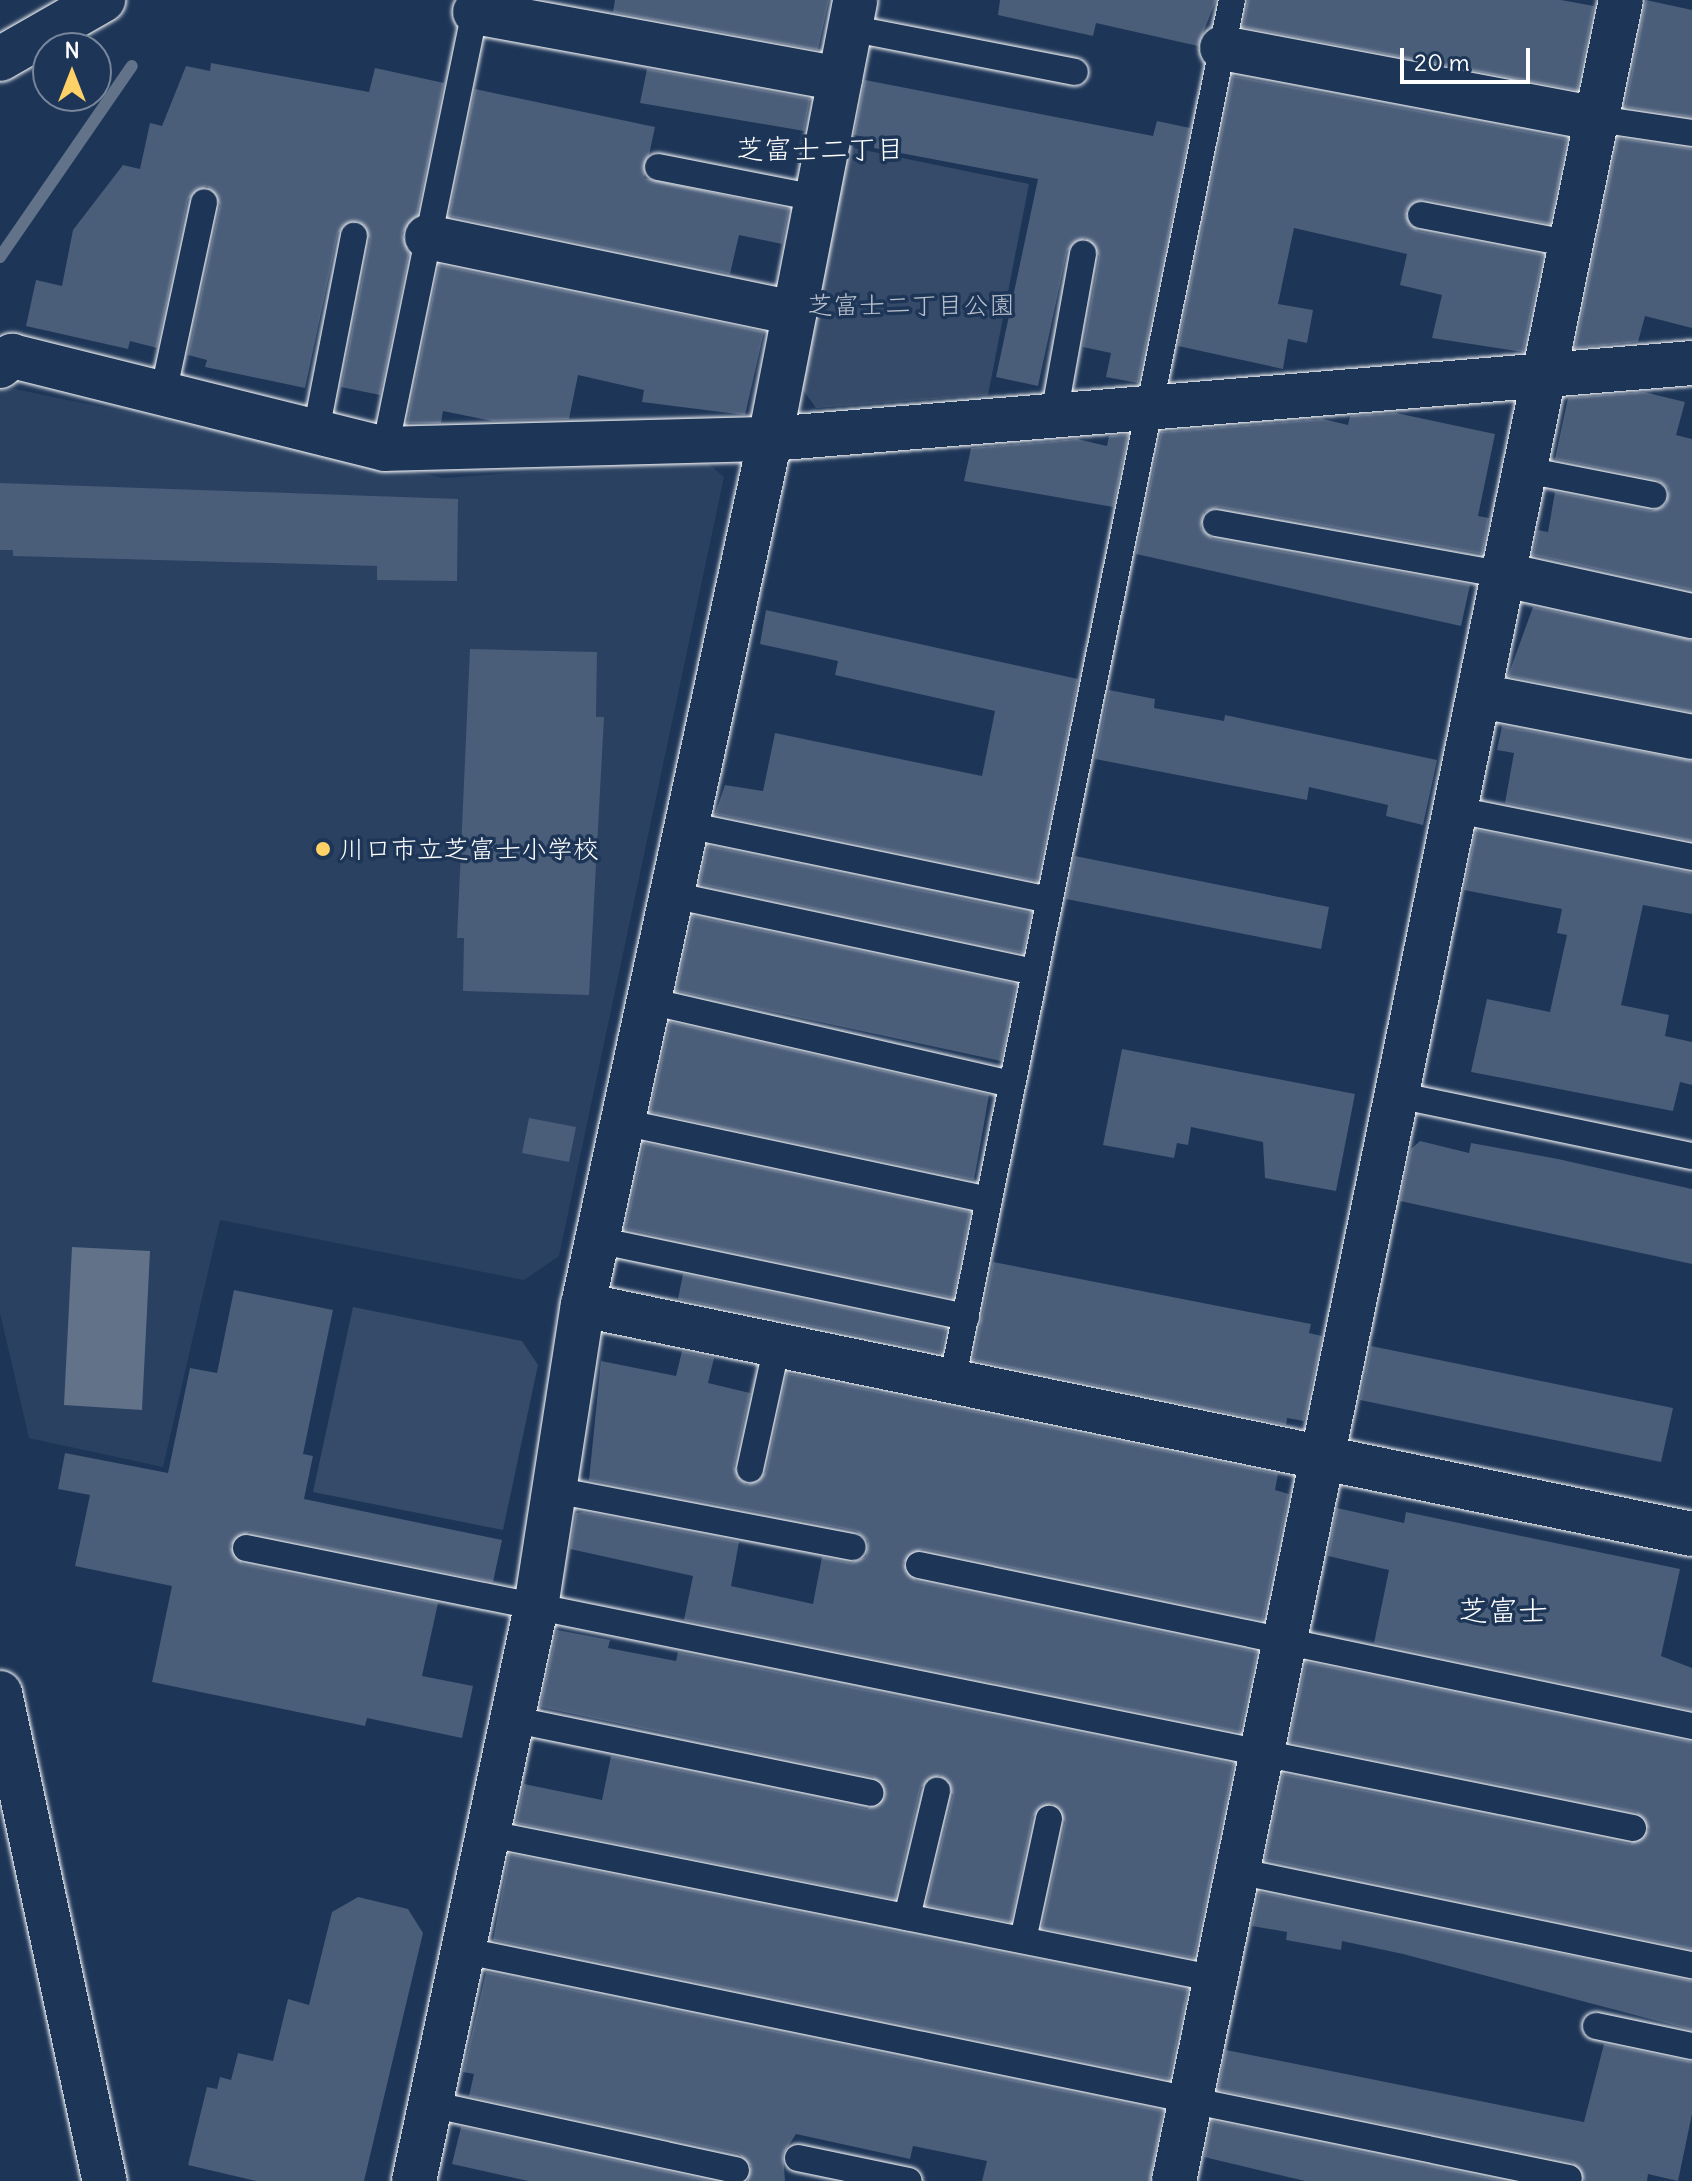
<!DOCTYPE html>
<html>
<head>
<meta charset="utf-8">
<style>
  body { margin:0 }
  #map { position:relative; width:1692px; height:2181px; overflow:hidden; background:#1d3557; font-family:Delius,"Klee One",sans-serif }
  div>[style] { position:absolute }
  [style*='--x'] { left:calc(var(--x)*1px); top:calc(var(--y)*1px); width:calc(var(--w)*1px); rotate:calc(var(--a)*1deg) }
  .built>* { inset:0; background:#2a4161 }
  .green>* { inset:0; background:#364b69 }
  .water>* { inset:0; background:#617289 }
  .stream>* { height:12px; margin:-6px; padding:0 6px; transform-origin:6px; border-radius:6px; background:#617289 }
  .building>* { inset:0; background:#4a5d79 }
  .roads { filter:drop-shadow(0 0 2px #fff) drop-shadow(0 0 2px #fff) }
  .service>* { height:26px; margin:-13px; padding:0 13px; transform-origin:13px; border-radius:13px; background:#1d3557 }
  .minor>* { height:44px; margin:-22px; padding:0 22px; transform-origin:22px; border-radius:22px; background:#1d3557 }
  .dots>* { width:22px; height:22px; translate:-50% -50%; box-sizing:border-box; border:4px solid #1d3557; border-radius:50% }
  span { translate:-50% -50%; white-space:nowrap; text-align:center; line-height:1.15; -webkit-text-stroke:7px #1d3557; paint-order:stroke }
  .park-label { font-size:26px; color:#b9c0ca }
  .poi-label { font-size:26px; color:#fff }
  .left { translate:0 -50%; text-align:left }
  .neighbourhood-label { font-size:28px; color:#fff }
  .quarter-label { font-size:30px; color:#fff }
  .north { position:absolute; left:32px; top:32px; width:80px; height:80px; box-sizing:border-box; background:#1d3557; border:2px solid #77869a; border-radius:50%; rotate:0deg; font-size:22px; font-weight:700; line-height:32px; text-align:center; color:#fff }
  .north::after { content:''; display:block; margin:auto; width:28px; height:36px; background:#ffd166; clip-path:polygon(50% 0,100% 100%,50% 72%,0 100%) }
  .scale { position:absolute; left:1400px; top:48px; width:130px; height:36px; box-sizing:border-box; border:4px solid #fff; border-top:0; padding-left:10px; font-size:24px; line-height:28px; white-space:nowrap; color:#fff; -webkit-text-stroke:6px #1d3557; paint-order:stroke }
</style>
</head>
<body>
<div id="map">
  <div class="built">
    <i style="clip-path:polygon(15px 389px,444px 478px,703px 459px,724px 477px,559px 1256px,524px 1280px,220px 1220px,163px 1467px,29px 1438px,0 1313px,0 390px)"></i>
  </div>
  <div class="green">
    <i style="clip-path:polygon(849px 147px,1029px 184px,988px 395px,816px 408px,798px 383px)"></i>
    <i style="clip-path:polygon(353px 1307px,522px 1341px,538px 1365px,503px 1530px,313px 1492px)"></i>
  </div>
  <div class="water">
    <i style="clip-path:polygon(72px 1247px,150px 1251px,142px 1410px,64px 1405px)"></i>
  </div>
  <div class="stream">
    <i style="--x:0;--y:257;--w:232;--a:-55.4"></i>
  </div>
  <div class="building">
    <i style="clip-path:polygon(615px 0,829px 0,818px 50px,613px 12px)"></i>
    <i style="clip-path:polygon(1000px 0,1216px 0,1198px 46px,1096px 23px,1093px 36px,998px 15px)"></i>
    <i style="clip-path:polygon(1248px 0,1561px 0,1594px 6px,1577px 90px,1243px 27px)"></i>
    <i style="clip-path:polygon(1646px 0,1692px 10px,1692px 117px,1625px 107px)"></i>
    <i style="clip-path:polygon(211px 63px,369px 92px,375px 68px,444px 83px,417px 215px,402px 233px,409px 254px,380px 395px,341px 387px,370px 239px,358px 221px,338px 233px,305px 388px,205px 367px,207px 360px,188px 355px,220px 205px,207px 186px,188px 199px,157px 348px,130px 341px,128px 349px,26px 326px,36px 280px,62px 286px,73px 230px,123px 165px,140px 169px,150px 123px,162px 126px,186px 66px,210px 71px)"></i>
    <i style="clip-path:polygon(647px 69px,810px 99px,804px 131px,640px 103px)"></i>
    <i style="clip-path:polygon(1233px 76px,1567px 139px,1550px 224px,1424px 199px,1406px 211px,1418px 231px,1543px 255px,1523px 352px,1432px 338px,1442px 295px,1400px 285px,1407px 254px,1294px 228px,1278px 304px,1313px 310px,1307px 343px,1288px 339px,1283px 369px,1178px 346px)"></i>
    <i style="clip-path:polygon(865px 80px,1153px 136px,1157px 121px,1190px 128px,1138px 383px,1106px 377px,1111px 353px,1083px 347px,1099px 256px,1085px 238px,1067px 251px,1038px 386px,996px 377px,1038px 179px,874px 148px,875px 139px,854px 135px)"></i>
    <i style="clip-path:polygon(475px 89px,655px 127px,644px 178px,789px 209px,782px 244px,739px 235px,730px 274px,449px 216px)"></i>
    <i style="clip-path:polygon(1618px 138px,1692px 149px,1692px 328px,1645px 316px,1638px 342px,1575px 348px)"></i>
    <i style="clip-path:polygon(439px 265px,764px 332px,745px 415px,642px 402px,644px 390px,578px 375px,569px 419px,492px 421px,443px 411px,441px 423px,407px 423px)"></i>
    <i style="clip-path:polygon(1644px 392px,1685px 402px,1676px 435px,1692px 439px,1692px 590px,1533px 555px,1538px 530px,1548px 532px,1555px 492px,1651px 511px,1666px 505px,1669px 489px,1658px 480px,1555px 459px,1568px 398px)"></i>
    <i style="clip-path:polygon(1396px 413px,1495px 434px,1478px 516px,1489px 518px,1482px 554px,1219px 507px,1204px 512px,1201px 528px,1213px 539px,1470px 585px,1461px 626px,1136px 554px,1161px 432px,1323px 419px,1348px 425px,1350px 416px)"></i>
    <i style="clip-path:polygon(1128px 435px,1113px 507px,964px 481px,971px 448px,1077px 439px,1107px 446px,1109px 436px)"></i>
    <i style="clip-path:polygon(0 483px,458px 499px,457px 581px,377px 580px,377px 566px,13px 556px,13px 550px,0 550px)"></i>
    <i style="clip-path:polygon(1533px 607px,1692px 640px,1692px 712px,1508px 676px)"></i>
    <i style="clip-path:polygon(766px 610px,1078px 679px,1037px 881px,715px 814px,725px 785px,763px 791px,775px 733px,982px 776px,995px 711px,835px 675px,838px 661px,760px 644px)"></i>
    <i style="clip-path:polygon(470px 649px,597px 652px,596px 717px,604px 717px,589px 995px,463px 991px,464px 938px,457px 938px)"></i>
    <i style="clip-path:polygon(1109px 690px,1155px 699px,1154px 708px,1224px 721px,1225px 715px,1437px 760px,1423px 825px,1386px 816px,1388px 805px,1309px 787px,1307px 800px,1095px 759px)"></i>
    <i style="clip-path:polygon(1502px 726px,1692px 761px,1692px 841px,1505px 803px,1514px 753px,1497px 750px)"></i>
    <i style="clip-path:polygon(1476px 830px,1692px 873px,1692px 914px,1643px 905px,1621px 1005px,1669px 1015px,1665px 1036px,1692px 1042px,1692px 1085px,1680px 1082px,1673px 1111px,1471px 1072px,1487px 999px,1550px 1012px,1567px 935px,1557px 933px,1562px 909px,1464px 890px)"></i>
    <i style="clip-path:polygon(708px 846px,1031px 913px,1023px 953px,699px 884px)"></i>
    <i style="clip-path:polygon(1075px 856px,1329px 907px,1321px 949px,1066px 899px)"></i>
    <i style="clip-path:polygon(693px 916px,1016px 984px,1001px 1061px,676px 991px)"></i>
    <i style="clip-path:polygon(670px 1022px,989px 1095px,974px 1180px,650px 1112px)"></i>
    <i style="clip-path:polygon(1122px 1049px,1355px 1094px,1336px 1191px,1265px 1178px,1263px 1142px,1191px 1127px,1188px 1145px,1177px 1143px,1174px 1158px,1103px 1145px)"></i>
    <i style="clip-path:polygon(529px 1118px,576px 1127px,569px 1162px,522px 1153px)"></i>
    <i style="clip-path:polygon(1420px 1141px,1469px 1153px,1471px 1143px,1558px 1159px,1692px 1189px,1692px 1264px,1400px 1201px,1411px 1149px)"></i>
    <i style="clip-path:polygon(644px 1143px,970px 1212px,953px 1298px,625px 1229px)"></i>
    <i style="clip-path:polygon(993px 1262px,1311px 1324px,1309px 1333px,1322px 1336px,1304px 1421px,1287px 1418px,1286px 1425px,973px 1360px)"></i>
    <i style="clip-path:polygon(683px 1274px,946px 1329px,941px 1353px,678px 1299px)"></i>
    <i style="clip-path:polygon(234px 1290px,333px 1310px,303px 1454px,313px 1456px,304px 1499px,502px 1540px,493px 1582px,249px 1532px,230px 1546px,243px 1564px,438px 1603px,422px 1676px,473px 1686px,462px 1738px,367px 1718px,365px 1726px,152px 1682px,172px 1586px,75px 1566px,90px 1495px,58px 1489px,65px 1453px,168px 1473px,190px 1368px,217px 1373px)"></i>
    <i style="clip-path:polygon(1371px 1346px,1673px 1408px,1661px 1462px,1360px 1400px)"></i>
    <i style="clip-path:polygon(682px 1351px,714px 1358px,708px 1383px,750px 1393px,734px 1466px,747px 1485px,766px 1472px,787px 1373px,1278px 1474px,1275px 1490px,1289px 1494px,1263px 1620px,922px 1549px,903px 1563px,916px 1581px,1257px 1652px,1240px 1732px,684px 1620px,693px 1576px,570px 1549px,576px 1513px,583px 1512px,739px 1542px,731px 1586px,813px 1604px,822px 1557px,851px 1563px,866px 1557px,868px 1541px,856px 1531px,589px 1480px,601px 1361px,676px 1376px)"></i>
    <i style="clip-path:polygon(1337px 1508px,1404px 1523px,1406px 1512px,1680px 1569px,1661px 1656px,1692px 1668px,1692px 1710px,1374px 1643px,1389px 1570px,1328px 1556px)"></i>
    <i style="clip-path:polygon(557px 1630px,610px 1640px,608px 1648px,676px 1661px,678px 1652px,1234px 1764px,1194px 1958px,1042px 1928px,1065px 1822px,1052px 1803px,1033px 1816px,1011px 1922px,926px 1905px,953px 1795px,940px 1775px,921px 1787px,895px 1899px,516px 1823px,524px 1784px,602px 1800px,611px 1756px,867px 1809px,885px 1797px,873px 1777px,540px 1707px)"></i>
    <i style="clip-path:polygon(1306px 1662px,1692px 1742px,1692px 1949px,1265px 1860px,1283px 1774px,1630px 1844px,1649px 1830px,1636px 1812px,1289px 1742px)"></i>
    <i style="clip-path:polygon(509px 1854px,1188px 1990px,1169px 2079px,493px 1940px)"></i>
    <i style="clip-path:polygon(1259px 1892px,1692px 1981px,1692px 2030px,1403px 1954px,1342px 1941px,1341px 1950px,1286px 1940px,1287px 1932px,1252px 1926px)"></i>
    <i style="clip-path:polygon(358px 1897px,408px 1909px,423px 1933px,364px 2181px,256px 2181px,188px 2165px,207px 2087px,217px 2089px,220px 2077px,231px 2080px,238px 2053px,273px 2061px,288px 1999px,309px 2005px,332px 1912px)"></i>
    <i style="clip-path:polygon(486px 1972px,1163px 2111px,1150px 2181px,982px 2181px,987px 2161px,913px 2146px,910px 2159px,796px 2134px,783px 2154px,785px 2181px,747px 2181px,751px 2166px,739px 2154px,469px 2096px,474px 2074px,463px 2072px)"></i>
    <i style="clip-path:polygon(1604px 2044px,1692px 2062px,1692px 2114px,1678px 2181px,1648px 2174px,1647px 2181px,1585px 2181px,1572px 2162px,1218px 2090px,1226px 2050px,1584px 2122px)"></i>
    <i style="clip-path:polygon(1212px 2121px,1504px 2181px,1305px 2181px,1204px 2157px)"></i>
    <i style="clip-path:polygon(461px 2127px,711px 2181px,528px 2181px,452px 2164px)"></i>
  </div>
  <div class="roads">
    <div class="service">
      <i style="--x:849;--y:28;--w:230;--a:11"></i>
      <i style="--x:1598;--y:119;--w:95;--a:8.5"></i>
      <i style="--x:658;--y:167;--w:161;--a:11.1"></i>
      <i style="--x:1421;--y:215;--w:153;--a:10.9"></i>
      <i style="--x:163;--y:394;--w:196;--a:-77.9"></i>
      <i style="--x:1054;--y:415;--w:164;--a:-79.8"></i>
      <i style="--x:316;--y:431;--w:199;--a:-79"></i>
      <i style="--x:385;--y:449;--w:456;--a:-78.4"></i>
      <i style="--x:1526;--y:470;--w:130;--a:11.1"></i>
      <i style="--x:1216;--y:523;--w:294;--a:10.2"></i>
      <i style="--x:1457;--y:810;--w:240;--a:11.3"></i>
      <i style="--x:687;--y:825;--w:370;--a:11.7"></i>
      <i style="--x:672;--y:895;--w:371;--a:12"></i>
      <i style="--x:649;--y:1001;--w:372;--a:12.9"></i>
      <i style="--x:1397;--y:1095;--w:301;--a:11.7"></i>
      <i style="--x:622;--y:1122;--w:375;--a:12"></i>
      <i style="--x:597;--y:1240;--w:377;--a:11.8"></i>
      <i style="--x:952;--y:1382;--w:1410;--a:-78.55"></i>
      <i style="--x:750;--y:1469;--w:127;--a:-77.7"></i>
      <i style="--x:554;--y:1490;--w:304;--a:10.8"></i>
      <i style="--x:246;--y:1548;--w:1415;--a:11.41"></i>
      <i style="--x:919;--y:1565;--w:790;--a:11.77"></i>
      <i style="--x:511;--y:1719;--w:367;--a:11.6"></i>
      <i style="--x:485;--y:1833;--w:745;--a:11.29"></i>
      <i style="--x:1237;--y:1871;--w:465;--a:11.7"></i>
      <i style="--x:907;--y:1917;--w:130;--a:-76.6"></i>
      <i style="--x:1023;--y:1940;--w:124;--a:-77.9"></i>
      <i style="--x:461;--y:1950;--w:1131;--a:11.63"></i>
      <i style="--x:1596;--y:2026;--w:98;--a:11.8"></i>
      <i style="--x:430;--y:2104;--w:313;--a:12.2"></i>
      <i style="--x:798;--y:2158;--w:113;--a:11.7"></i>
    </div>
    <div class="minor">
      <i style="--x:475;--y:12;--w:371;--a:10.4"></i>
      <i style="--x:1222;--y:48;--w:383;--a:10.7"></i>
      <i style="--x:0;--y:59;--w:119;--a:-29.8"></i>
      <i style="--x:427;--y:237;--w:375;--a:11.7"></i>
      <i style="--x:0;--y:366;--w:16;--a:-40"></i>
      <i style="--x:12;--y:356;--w:384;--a:14"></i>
      <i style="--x:385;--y:449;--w:385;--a:-1.5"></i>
      <i style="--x:770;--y:439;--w:925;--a:-4.71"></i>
      <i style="--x:1505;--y:575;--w:191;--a:12.4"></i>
      <i style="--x:1480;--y:696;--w:216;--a:10.9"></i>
      <i style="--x:583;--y:1305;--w:1132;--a:11.67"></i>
      <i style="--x:0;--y:1693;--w:499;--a:77.9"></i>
      <i style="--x:414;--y:2181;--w:587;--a:-78"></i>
      <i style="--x:536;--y:1607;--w:306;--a:-81.2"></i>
      <i style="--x:583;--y:1305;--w:886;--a:-77.81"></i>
      <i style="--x:770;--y:439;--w:447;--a:-79"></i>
      <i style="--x:1174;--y:2181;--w:2226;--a:-78.42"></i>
    </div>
  </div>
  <div class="dots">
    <i style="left:323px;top:849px;background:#ffd166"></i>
  </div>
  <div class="park-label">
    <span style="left:911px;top:305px">芝富士二丁目公園</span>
  </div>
  <div class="poi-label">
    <span class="left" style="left:339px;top:849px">川口市立芝富士小学校</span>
  </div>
  <div class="neighbourhood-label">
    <span style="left:820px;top:149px">芝富士二丁目</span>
  </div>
  <div class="quarter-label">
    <span style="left:1503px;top:1610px">芝富士</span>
  </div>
  <div class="north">N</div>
  <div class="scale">20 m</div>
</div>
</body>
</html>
